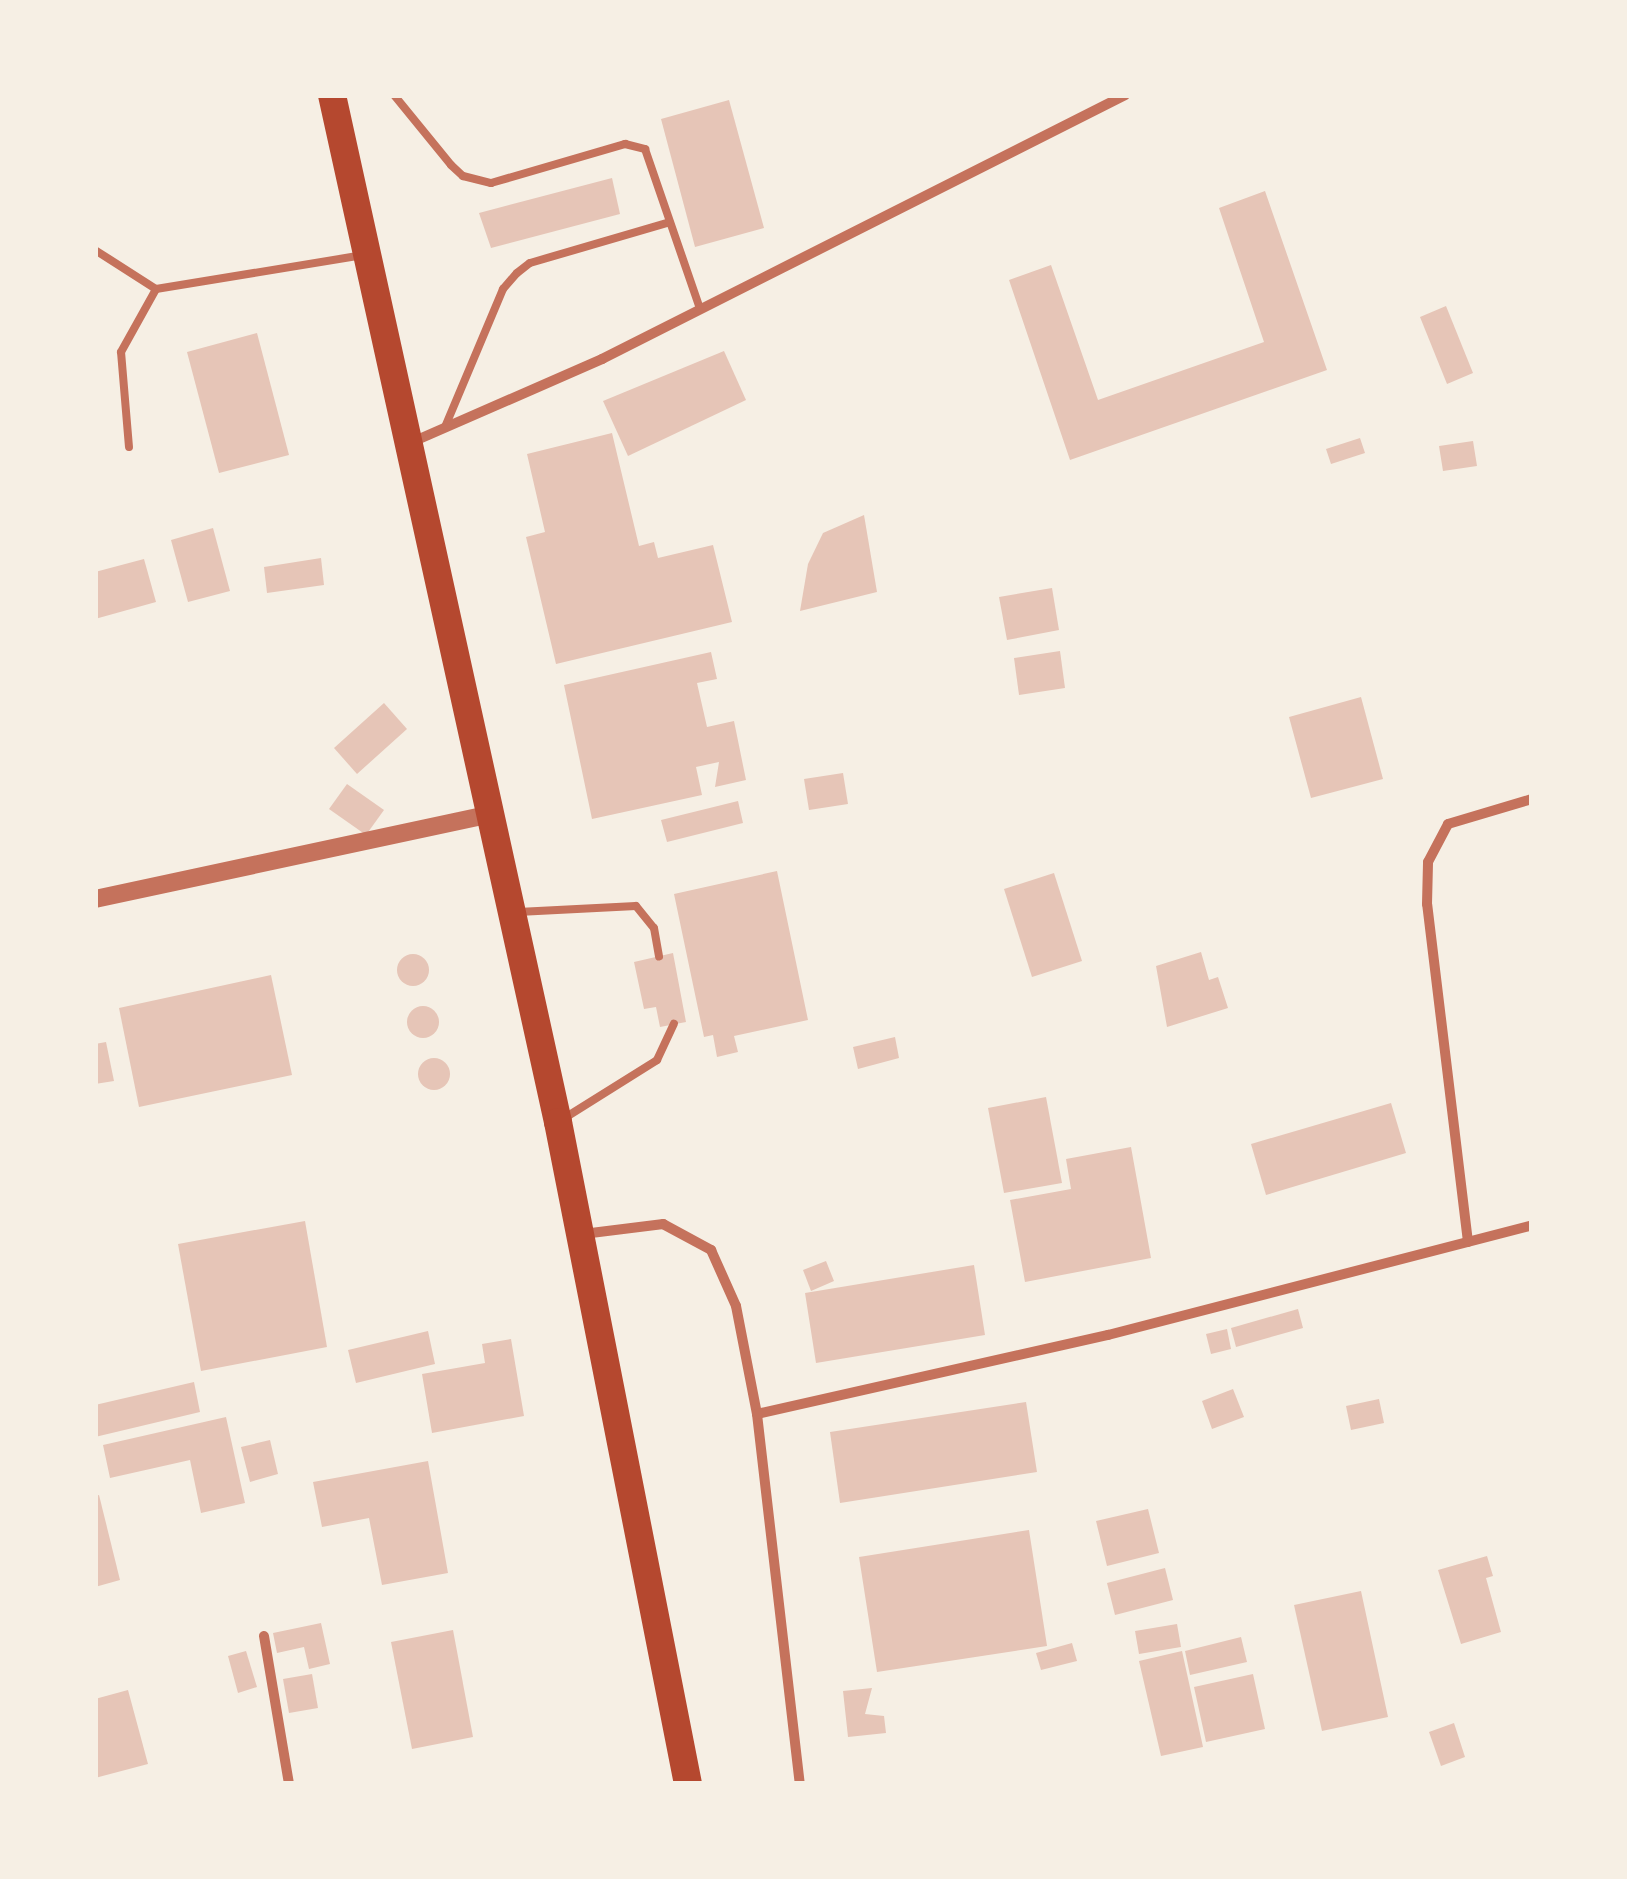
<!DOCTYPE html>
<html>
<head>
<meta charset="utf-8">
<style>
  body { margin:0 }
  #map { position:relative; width:1627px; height:1879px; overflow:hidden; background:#f6efe4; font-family:Commissioner,sans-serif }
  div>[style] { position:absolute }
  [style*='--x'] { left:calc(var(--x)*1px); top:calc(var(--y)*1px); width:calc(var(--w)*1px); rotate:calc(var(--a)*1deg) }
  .building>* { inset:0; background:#e6c5b7 }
  .round { border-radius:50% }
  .service>* { height:8px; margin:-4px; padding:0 4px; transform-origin:4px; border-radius:4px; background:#c5725c }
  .minor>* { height:10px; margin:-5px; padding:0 5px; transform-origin:5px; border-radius:5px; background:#c5725c }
  .tertiary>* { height:18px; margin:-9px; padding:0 9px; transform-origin:9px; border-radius:9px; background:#c5725c }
  .trunk>* { height:28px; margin:-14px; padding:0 14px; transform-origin:14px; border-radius:14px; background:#b5482f }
  span { translate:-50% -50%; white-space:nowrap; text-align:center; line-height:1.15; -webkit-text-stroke:10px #f6efe4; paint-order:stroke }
  .frame { position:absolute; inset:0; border:98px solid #f6efe4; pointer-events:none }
</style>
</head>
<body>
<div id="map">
  <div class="building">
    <i style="clip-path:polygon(729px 100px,764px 228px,695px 247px,661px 119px)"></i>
    <i style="clip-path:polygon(612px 178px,620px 214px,491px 248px,479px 213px)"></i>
    <i style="clip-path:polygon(1265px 191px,1327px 370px,1070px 460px,1009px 280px,1051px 265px,1098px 400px,1264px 342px,1219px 208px)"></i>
    <i style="clip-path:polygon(1446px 306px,1473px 373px,1447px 384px,1420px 317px)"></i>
    <i style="clip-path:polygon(257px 333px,289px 455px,219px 473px,187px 352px)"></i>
    <i style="clip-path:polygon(724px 351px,746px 400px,628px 456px,603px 401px)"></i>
    <i style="clip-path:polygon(612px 433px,639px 546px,654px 542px,658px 558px,713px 545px,732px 622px,556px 664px,526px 537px,545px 532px,527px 454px)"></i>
    <i style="clip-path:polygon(1360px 438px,1365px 453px,1331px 464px,1326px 449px)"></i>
    <i style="clip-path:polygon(1473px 441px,1477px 466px,1443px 471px,1439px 446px)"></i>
    <i style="clip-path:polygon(864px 515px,877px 592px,800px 611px,808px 564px,823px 533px)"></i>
    <i style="clip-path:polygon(213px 528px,230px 591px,188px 602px,171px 540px)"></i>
    <i style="clip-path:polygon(321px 558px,324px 585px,267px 593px,264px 567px)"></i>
    <i style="clip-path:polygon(144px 559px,156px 602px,95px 619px,95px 572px)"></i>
    <i style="clip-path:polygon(1052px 588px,1059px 630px,1007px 640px,999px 597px)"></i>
    <i style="clip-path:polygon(1060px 651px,1065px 688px,1019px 695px,1014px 658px)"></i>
    <i style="clip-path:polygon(711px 652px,717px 679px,697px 683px,707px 727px,734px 721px,746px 780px,715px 787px,719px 762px,696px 767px,702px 795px,592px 819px,564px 685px)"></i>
    <i style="clip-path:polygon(1361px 697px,1383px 779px,1311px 798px,1289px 717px)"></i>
    <i style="clip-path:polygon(384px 703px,407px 729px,357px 774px,334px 748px)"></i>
    <i style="clip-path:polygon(843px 773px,848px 804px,809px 810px,804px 779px)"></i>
    <i style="clip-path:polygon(347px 784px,384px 810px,366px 835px,329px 809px)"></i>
    <i style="clip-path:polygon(738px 801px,743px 823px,667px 842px,661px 820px)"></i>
    <i style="clip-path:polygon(777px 871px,808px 1020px,734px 1036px,738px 1052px,717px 1057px,713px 1035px,704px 1037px,674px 894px)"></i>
    <i style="clip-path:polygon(1054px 873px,1082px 961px,1032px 977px,1004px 889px)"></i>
    <i style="clip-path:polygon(1201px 952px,1209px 980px,1218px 977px,1228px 1008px,1167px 1027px,1156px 966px)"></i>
    <i style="clip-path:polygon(673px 953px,686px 1022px,660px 1027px,656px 1007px,644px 1009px,634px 962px)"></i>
    <i class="round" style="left:397px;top:954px;width:32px;height:32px"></i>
    <i style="clip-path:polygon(271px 975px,292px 1075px,139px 1107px,119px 1008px)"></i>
    <i class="round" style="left:407px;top:1006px;width:32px;height:32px"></i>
    <i style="clip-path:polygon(895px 1037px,899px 1058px,858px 1069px,853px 1047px)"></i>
    <i style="clip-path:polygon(106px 1042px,114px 1081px,95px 1084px,95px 1044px)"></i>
    <i class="round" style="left:418px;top:1058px;width:32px;height:32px"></i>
    <i style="clip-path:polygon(1046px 1097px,1062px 1183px,1004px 1193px,988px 1108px)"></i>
    <i style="clip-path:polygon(1391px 1103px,1406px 1153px,1266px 1195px,1251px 1144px)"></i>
    <i style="clip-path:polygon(1131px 1147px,1151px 1258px,1025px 1282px,1010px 1200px,1071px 1189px,1066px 1159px)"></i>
    <i style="clip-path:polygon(305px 1221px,327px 1347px,201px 1371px,178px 1244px)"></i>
    <i style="clip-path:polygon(826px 1261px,834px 1281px,811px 1291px,803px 1270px)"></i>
    <i style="clip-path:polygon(974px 1265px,985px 1335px,816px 1363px,805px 1293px)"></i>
    <i style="clip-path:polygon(1298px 1309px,1303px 1328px,1236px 1347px,1231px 1328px)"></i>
    <i style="clip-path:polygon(1227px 1329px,1231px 1349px,1211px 1354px,1206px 1334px)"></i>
    <i style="clip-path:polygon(428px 1331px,435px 1364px,356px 1383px,348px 1350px)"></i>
    <i style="clip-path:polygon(511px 1339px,524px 1416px,432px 1433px,422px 1374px,485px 1363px,482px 1344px)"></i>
    <i style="clip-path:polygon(194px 1382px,200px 1412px,95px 1437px,95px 1405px)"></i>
    <i style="clip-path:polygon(1233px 1389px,1244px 1417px,1212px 1429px,1202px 1401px)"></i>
    <i style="clip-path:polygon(1379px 1399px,1384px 1423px,1351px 1430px,1346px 1406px)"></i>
    <i style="clip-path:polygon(1026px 1402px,1037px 1472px,840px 1503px,830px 1432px)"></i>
    <i style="clip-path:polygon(226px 1417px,245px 1503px,201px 1513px,190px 1460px,110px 1478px,103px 1445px)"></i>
    <i style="clip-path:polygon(270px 1440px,278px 1474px,250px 1482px,241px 1447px)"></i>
    <i style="clip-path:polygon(428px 1461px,448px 1573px,382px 1585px,369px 1518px,322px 1527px,313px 1482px)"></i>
    <i style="clip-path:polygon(99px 1495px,120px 1580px,95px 1587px,95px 1496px)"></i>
    <i style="clip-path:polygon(1148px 1509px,1159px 1553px,1107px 1566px,1096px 1521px)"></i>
    <i style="clip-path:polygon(1029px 1530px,1047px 1646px,877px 1672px,859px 1557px)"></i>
    <i style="clip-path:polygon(1487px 1556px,1493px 1576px,1486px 1578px,1501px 1632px,1461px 1644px,1438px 1570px)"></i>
    <i style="clip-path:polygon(1165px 1568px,1173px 1600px,1115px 1615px,1107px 1583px)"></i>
    <i style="clip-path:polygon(1361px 1591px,1388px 1717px,1322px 1731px,1294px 1605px)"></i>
    <i style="clip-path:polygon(321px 1623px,330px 1664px,309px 1669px,304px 1647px,277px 1653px,273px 1633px)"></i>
    <i style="clip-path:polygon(1177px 1624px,1181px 1647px,1139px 1654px,1135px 1631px)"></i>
    <i style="clip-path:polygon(453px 1630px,473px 1737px,412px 1749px,391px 1642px)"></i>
    <i style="clip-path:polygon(1241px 1637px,1247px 1662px,1190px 1675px,1185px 1651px)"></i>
    <i style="clip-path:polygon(1072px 1643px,1077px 1661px,1041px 1670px,1036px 1653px)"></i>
    <i style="clip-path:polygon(246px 1651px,257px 1687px,238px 1693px,228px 1656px)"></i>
    <i style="clip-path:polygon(1182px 1651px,1203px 1747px,1161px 1756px,1139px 1661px)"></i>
    <i style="clip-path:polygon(312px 1674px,318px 1708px,289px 1713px,283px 1679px)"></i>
    <i style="clip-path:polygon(1253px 1674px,1265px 1729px,1206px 1742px,1194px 1687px)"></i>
    <i style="clip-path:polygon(872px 1688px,865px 1714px,884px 1716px,886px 1733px,848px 1737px,843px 1691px)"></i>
    <i style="clip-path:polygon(128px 1690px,148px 1764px,95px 1778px,95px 1699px)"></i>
    <i style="clip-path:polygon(1454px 1723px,1465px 1757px,1441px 1766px,1429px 1732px)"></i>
  </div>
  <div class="service">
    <i style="--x:394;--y:95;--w:90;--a:50.8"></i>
    <i style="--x:451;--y:165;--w:16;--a:43"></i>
    <i style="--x:463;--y:176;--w:29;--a:14"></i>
    <i style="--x:491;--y:183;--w:140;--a:-16.2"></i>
    <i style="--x:625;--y:144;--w:21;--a:14"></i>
    <i style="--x:645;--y:149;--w:169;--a:71"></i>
    <i style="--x:95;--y:250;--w:72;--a:32.6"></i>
    <i style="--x:445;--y:427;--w:150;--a:-67.2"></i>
    <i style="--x:503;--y:289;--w:21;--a:-49"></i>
    <i style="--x:517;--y:273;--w:16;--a:-38"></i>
    <i style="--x:530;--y:263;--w:143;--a:-16.3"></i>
    <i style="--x:129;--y:447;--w:95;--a:-94.8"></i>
    <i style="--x:121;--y:352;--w:72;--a:-60.9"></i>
    <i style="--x:156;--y:289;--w:210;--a:-9.3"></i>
    <i style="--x:518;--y:912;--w:118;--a:-2.9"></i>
    <i style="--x:636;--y:906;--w:28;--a:51"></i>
    <i style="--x:654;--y:928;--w:29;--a:80"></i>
    <i style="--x:563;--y:1119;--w:111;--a:-32.1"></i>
    <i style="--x:657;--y:1060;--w:40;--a:-65"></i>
  </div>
  <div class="minor">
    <i style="--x:410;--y:443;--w:210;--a:-23.6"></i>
    <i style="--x:602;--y:359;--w:586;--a:-26.78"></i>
    <i style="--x:583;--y:1234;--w:81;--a:-7.1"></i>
    <i style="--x:663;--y:1224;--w:55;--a:28.4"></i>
    <i style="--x:711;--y:1250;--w:61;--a:65.9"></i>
    <i style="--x:736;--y:1306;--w:110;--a:79"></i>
    <i style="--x:757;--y:1414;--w:372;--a:83.4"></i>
    <i style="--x:1468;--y:1242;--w:340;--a:-96.9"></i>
    <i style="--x:1427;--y:904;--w:42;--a:-88.6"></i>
    <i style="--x:1428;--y:862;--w:43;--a:-62.2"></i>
    <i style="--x:1448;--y:824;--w:88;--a:-16.6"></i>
    <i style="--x:757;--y:1414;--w:360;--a:-12.7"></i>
    <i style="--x:1108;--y:1335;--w:438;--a:-14.5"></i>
    <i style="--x:264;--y:1636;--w:150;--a:80.4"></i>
  </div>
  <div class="tertiary">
    <i style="--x:95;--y:899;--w:402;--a:-12.1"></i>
  </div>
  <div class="trunk">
    <i style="--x:332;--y:95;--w:1052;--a:77.59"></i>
    <i style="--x:558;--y:1122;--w:675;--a:78.89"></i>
  </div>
  <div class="frame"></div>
</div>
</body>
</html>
